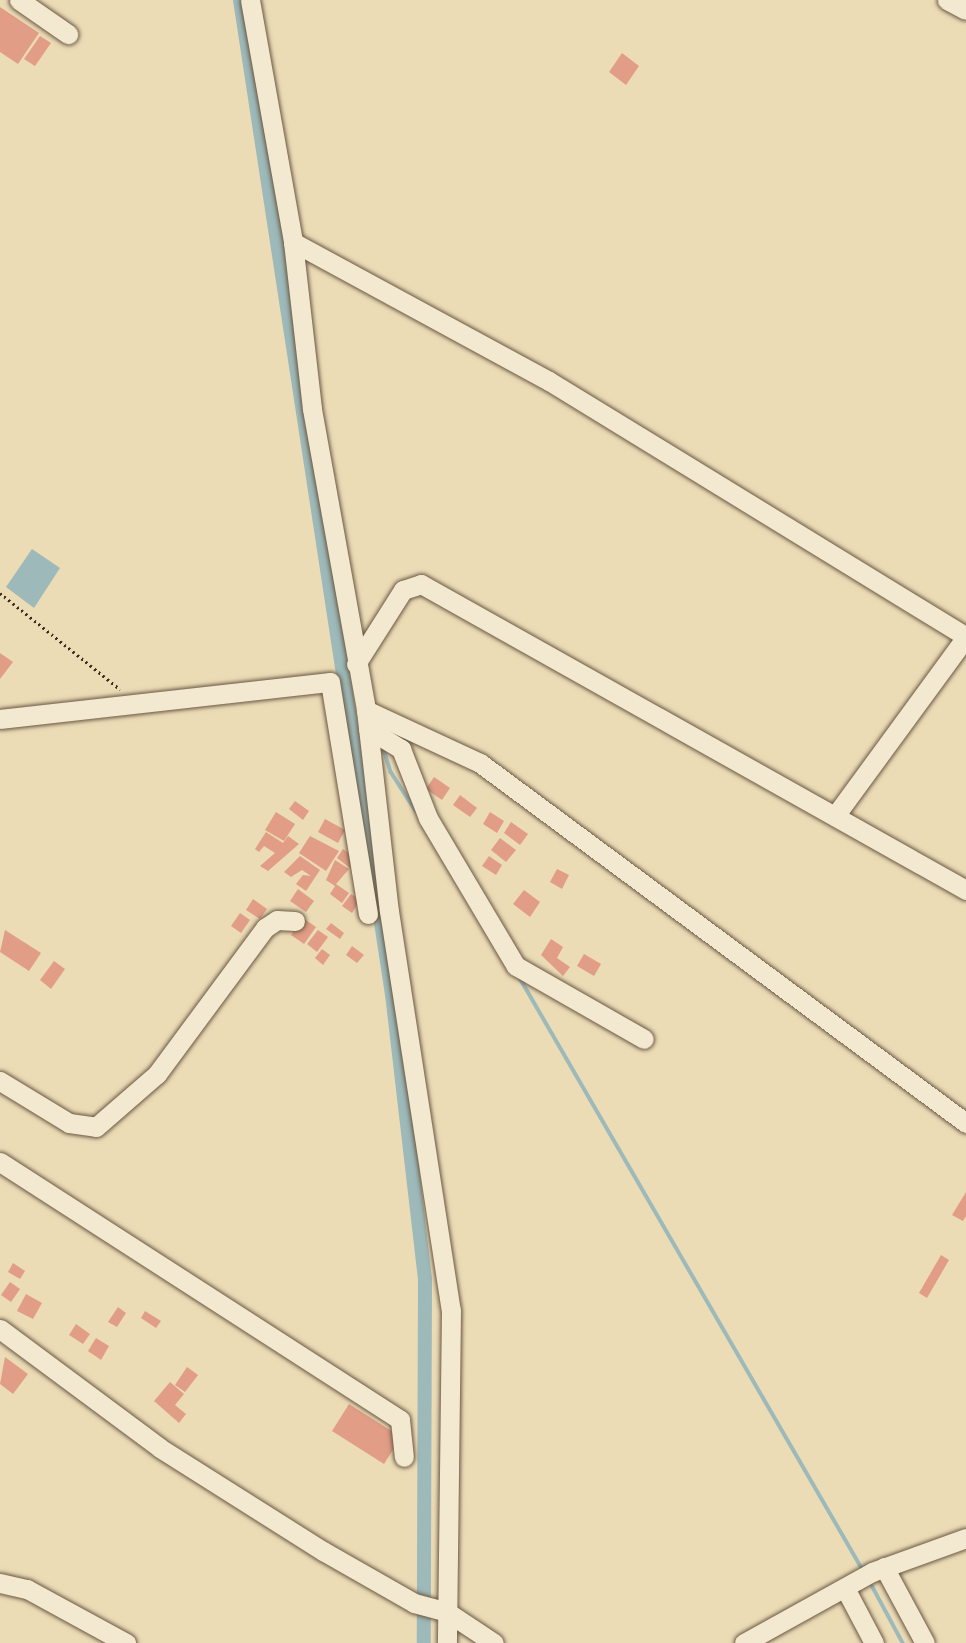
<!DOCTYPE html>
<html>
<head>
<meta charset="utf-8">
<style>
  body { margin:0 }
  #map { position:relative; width:966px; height:1643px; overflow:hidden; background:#ecdcb6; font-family:"Sorts Mill Goudy",serif }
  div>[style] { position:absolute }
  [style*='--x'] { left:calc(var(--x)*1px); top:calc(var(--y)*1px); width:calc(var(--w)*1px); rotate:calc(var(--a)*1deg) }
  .water>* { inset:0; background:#9db9b9 }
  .stream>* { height:3.5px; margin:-1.75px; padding:0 1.75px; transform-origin:1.75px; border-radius:1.75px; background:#9db9b9 }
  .canal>* { height:14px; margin:-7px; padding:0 7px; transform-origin:7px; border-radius:7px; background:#9db9b9 }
  .building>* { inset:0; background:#e19d85 }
  .path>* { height:2.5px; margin-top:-1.25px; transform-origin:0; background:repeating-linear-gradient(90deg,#3f2c1d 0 2px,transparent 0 5.5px) }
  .roads { filter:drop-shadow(0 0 2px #6a5843) drop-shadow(0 0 2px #6a5843) }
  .minor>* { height:19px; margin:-9.5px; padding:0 9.5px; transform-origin:9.5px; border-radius:9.5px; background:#f3e8d0 }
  span { translate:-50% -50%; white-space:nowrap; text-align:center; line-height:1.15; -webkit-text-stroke:5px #f3e8d0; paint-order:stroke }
</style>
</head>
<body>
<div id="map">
  <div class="water">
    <i style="clip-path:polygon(32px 549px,60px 568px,34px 608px,6px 587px)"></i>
  </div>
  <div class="stream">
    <i style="--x:383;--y:746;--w:27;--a:73"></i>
    <i style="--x:391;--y:772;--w:46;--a:57.3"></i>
    <i style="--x:520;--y:978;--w:684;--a:59.91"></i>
    <i style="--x:869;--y:1580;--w:72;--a:61.6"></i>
  </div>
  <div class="canal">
    <i style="--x:240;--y:0;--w:1006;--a:81.31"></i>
    <i style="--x:392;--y:994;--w:287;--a:83.4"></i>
    <i style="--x:425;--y:1279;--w:364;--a:90.2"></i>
  </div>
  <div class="building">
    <i style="clip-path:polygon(0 7px,39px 33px,18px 64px,0 52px)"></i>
    <i style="clip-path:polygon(40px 36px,51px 43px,35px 66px,24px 59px)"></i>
    <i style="clip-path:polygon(622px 53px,639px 66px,626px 85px,609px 72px)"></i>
    <i style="clip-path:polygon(0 653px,13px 662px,0 679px)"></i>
    <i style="clip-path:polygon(434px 777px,450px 788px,442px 800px,426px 789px)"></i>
    <i style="clip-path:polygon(460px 795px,477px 808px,470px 817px,453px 805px)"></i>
    <i style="clip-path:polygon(295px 801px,309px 811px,303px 820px,289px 809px)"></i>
    <i style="clip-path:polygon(276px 812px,295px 824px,284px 841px,265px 830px)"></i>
    <i style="clip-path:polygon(490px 812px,504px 821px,497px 833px,483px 824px)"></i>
    <i style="clip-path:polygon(325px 819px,345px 830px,338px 843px,318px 832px)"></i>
    <i style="clip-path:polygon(511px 822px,528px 834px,520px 845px,504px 833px)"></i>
    <i style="clip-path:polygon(266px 832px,283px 843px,288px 836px,299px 844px,268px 871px,260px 866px,275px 853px,264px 846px,259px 852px,255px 849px)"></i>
    <i style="clip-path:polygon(310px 836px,339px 851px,326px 871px,299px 853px)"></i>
    <i style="clip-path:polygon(500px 838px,516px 850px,506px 862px,491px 850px)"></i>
    <i style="clip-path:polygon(343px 849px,357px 859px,350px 868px,337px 858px)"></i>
    <i style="clip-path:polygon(300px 856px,320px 870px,306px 891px,296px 884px,303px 875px,311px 876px,302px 870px,291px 877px,284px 872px)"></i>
    <i style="clip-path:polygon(489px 856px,502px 865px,496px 875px,482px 866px)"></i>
    <i style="clip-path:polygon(335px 860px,349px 869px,336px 884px,349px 893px,342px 903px,330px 894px,335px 886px,326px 880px)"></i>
    <i style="clip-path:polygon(557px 869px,569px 875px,562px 889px,550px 882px)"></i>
    <i style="clip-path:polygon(298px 889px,314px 901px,306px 912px,290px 901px)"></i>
    <i style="clip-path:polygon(524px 890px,540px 902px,530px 917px,513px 904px)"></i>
    <i style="clip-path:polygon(351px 894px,360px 900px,352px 913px,342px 906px)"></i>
    <i style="clip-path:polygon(253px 899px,267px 909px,260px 919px,246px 910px)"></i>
    <i style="clip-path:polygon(240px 913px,250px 920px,241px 933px,231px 926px)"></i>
    <i style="clip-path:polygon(303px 918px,316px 927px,304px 944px,291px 935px)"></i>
    <i style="clip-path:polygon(331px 923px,344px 933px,340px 939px,326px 929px)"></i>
    <i style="clip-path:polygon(5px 930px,41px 953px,29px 971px,0 952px)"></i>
    <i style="clip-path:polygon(318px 930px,328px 937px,317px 952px,307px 944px)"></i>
    <i style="clip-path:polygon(551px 939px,563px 947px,557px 958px,570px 967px,563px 976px,541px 955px)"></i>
    <i style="clip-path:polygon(352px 946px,364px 955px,357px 963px,346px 955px)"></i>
    <i style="clip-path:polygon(322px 949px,330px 955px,323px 965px,315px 958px)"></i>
    <i style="clip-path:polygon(584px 954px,601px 964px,594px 976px,577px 966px)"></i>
    <i style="clip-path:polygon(54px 961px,65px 969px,51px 989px,40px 980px)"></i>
    <i style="clip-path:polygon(966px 1192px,966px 1216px,963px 1221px,952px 1215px)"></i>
    <i style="clip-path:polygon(941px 1255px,949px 1260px,927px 1298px,919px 1293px)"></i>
    <i style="clip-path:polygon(13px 1263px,25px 1271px,20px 1279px,8px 1272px)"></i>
    <i style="clip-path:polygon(10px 1282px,20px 1289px,11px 1302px,1px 1295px)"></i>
    <i style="clip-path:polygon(26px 1294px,42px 1303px,33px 1319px,17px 1311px)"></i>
    <i style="clip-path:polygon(118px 1307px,126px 1313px,117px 1327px,108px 1322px)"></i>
    <i style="clip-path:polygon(145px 1311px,161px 1321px,156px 1328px,141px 1318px)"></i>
    <i style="clip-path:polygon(76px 1324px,90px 1334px,83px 1344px,69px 1335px)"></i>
    <i style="clip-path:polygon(96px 1338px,109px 1346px,101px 1360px,88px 1351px)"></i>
    <i style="clip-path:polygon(5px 1357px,28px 1374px,13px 1394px,0 1384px)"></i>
    <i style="clip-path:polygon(187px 1367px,198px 1375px,185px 1392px,175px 1385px)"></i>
    <i style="clip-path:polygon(170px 1382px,184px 1394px,175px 1405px,186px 1414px,179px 1423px,154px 1401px)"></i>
    <i style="clip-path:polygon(349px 1404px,401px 1437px,384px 1464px,332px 1431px)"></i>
  </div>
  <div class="path">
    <i style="--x:0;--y:593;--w:154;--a:38.7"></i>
  </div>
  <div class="roads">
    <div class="minor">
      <i style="--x:19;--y:0;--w:60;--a:34.8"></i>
      <i style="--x:250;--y:0;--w:246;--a:79.9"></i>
      <i style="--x:293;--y:242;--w:168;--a:83.5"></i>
      <i style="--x:312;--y:409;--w:306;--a:79.8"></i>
      <i style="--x:366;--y:710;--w:202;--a:83.5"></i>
      <i style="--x:389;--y:911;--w:404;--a:81.2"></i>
      <i style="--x:451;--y:1310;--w:333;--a:90.7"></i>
      <i style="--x:947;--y:0;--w:21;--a:28"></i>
      <i style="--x:293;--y:242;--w:291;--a:28.5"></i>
      <i style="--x:549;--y:381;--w:489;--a:31.5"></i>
      <i style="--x:356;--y:664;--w:88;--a:-57.6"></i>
      <i style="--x:403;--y:590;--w:19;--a:-18"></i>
      <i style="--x:421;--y:584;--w:625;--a:29.31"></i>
      <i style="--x:366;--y:710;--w:126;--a:24.9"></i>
      <i style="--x:480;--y:763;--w:605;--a:36.53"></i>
      <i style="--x:0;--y:719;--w:332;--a:-6.4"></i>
      <i style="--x:330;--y:682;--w:235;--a:80.7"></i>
      <i style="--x:368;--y:729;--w:39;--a:31"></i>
      <i style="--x:401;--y:749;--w:74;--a:68.6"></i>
      <i style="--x:428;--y:818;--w:172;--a:59.3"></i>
      <i style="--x:516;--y:966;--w:147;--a:29.7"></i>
      <i style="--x:835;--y:816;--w:222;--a:-53.8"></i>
      <i style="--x:0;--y:1081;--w:81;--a:31.3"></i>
      <i style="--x:69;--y:1123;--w:27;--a:8"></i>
      <i style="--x:96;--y:1127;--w:81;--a:-41"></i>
      <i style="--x:157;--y:1074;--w:182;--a:-53.5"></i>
      <i style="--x:265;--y:928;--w:14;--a:-34"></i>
      <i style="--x:277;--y:920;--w:18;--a:3"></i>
      <i style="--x:0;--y:1162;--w:476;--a:32.8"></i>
      <i style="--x:400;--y:1420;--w:37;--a:84"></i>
      <i style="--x:0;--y:1329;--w:199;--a:36.6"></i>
      <i style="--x:160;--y:1448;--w:193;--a:32.3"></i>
      <i style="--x:323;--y:1551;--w:105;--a:29.7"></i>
      <i style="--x:414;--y:1603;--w:34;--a:15"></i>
      <i style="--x:447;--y:1612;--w:56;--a:33.4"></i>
      <i style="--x:884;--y:1567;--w:86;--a:61.7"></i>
      <i style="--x:0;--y:1583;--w:28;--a:13"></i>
      <i style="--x:27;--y:1589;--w:113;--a:28.6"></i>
      <i style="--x:845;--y:1588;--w:62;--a:62.2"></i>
      <i style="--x:744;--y:1643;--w:146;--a:-29"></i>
      <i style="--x:872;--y:1572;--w:100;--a:-19.9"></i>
    </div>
  </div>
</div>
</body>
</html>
